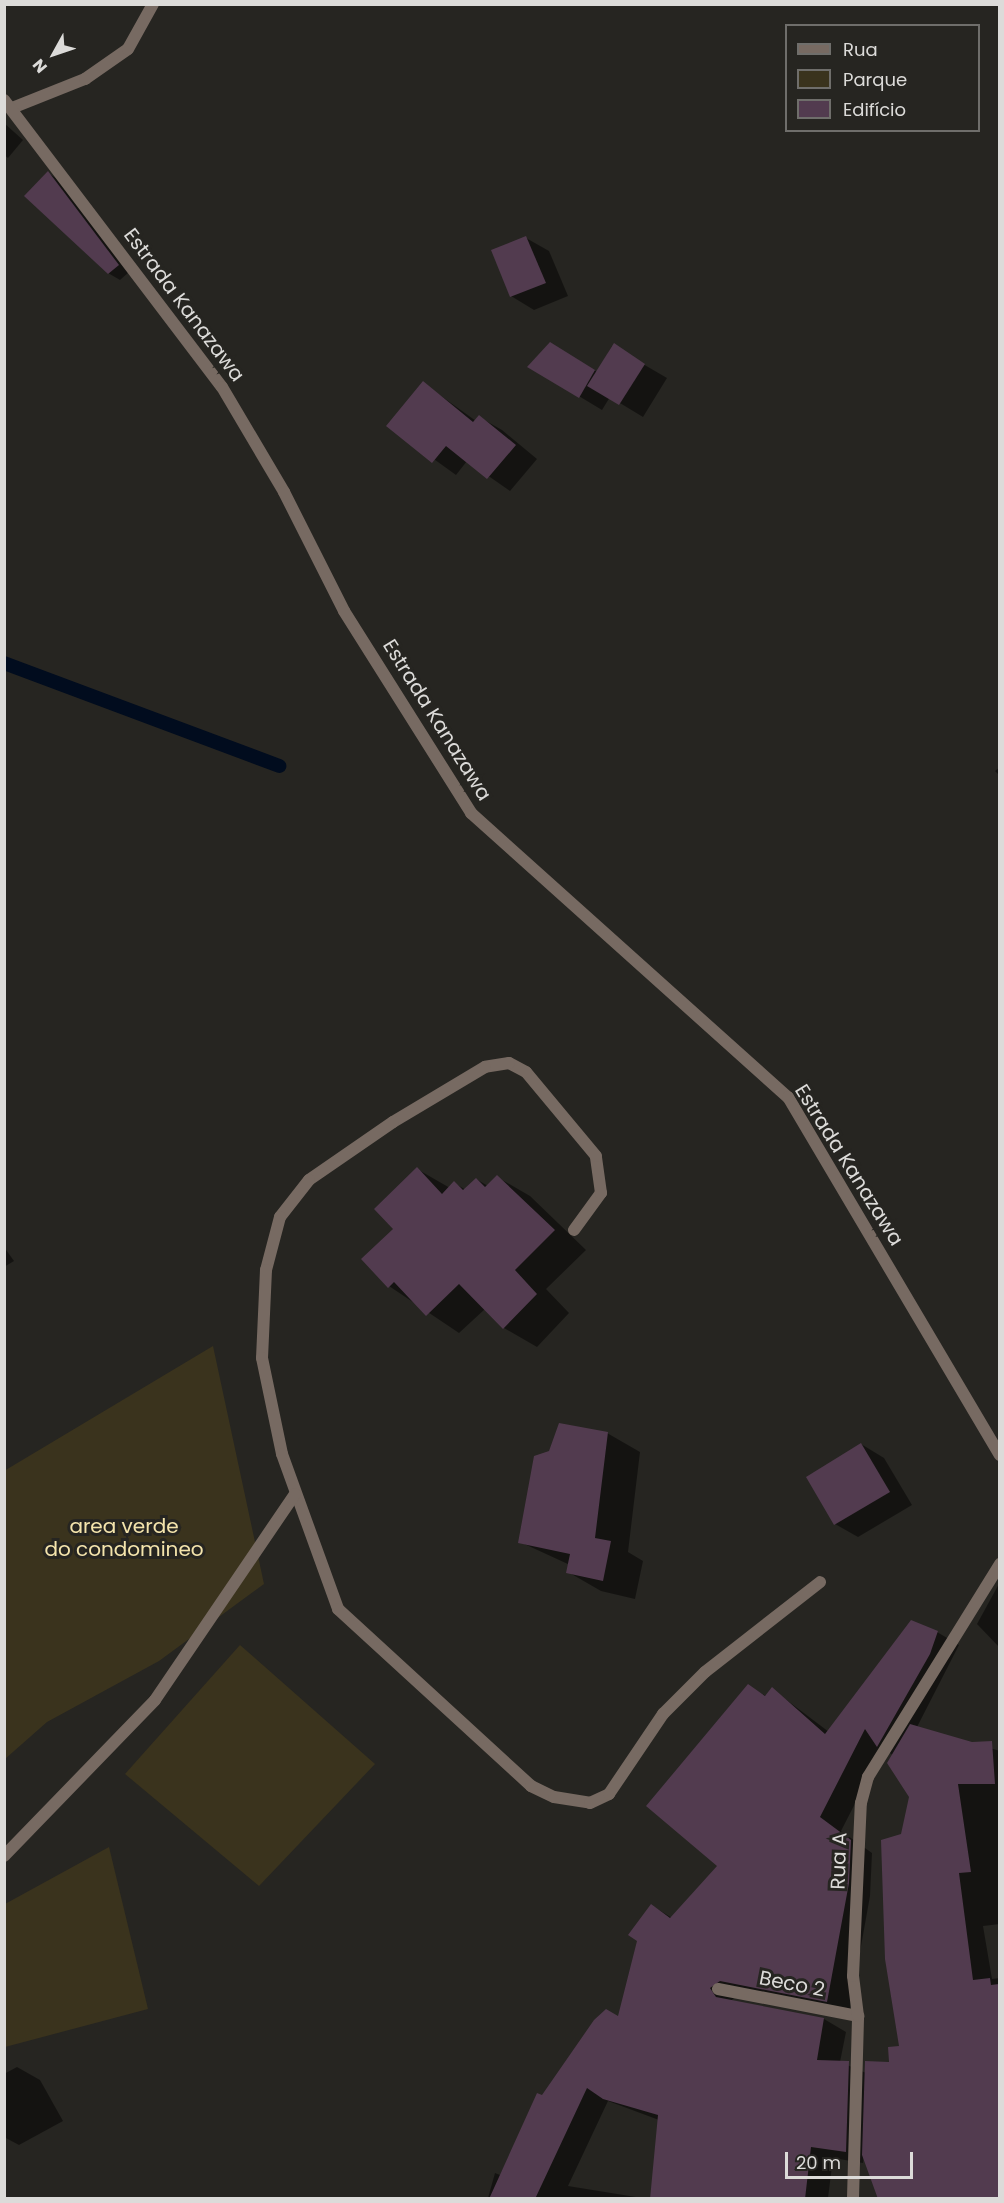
<!DOCTYPE html>
<html>
<head>
<meta charset="utf-8">
<style>
  body { margin:0 }
  #map { position:relative; width:1004px; height:2203px; overflow:hidden; background:#262521; font-family:Poppins,sans-serif }
  div>[style] { position:absolute }
  [style*='--x'] { left:calc(var(--x)*1px); top:calc(var(--y)*1px); width:calc(var(--w)*1px); rotate:calc(var(--a)*1deg) }
  .green>* { inset:0; background:#3a331d }
  .shadow>* { inset:0; background:#0007 }
  .stream>* { height:14px; margin:-7px; padding:0 7px; transform-origin:7px; border-radius:7px; background:#010c1e }
  .building>* { inset:0; background:#523b4f }
  .service>* { height:12px; margin:-6px; padding:0 6px; transform-origin:6px; border-radius:6px; background:#776a62 }
  .minor>* { height:12px; margin:-6px; padding:0 6px; transform-origin:6px; border-radius:6px; background:#776a62 }
  span { translate:-50% -50%; white-space:nowrap; text-align:center; line-height:1.15; -webkit-text-stroke:6px #262521; paint-order:stroke }
  .street-label { font-size:20px; color:#dcdbd9 }
  .park-label { font-size:20px; color:#f4e4ac }
  .frame { position:absolute; inset:0; border:6px solid #dcdbd9; pointer-events:none }
  .legend { position:absolute; left:785px; top:24px; width:195px; height:108px; box-sizing:border-box; background:#262521; border:2px solid #6f6e6b; margin:0; padding:8px 10px; list-style:none; font-size:18px; color:#dcdbd9 }
  .legend li { display:flex; align-items:center; gap:12px; height:30px }
  .legend b { width:30px; border:2px solid #6f6e6b }
  .north { position:absolute; left:24px; top:24px; width:60px; height:60px; -webkit-text-stroke:4px #262521; paint-order:stroke; rotate:230deg; font-size:16px; font-weight:700; line-height:24px; text-align:center; color:#dcdbd9 }
  .north::after { content:''; display:block; margin:auto; width:21px; height:27px; background:#dcdbd9; clip-path:polygon(50% 0,100% 100%,50% 72%,0 100%) }
  .scale { position:absolute; left:785px; top:2152px; width:128px; height:27px; box-sizing:border-box; border:3px solid #dcdbd9; border-top:0; padding-left:8px; font-size:18px; line-height:21px; white-space:nowrap; color:#dcdbd9; -webkit-text-stroke:4px #262521; paint-order:stroke }
</style>
</head>
<body>
<div id="map">
  <div class="green">
    <i style="clip-path:polygon(213px 1346px,264px 1584px,159px 1661px,47px 1722px,5px 1759px,4px 1471px)"></i>
    <i style="clip-path:polygon(240px 1645px,375px 1764px,259px 1886px,125px 1774px)"></i>
    <i style="clip-path:polygon(109px 1847px,148px 2009px,5px 2047px,5px 1904px)"></i>
  </div>
  <div class="shadow">
    <i style="clip-path:polygon(4px 123px,23px 140px,8px 158px,4px 155px)"></i>
    <i style="clip-path:polygon(48px 173px,59px 180px,129px 272px,120px 280px,108px 273px)"></i>
    <i style="clip-path:polygon(526px 238px,549px 251px,568px 296px,534px 310px,511px 296px)"></i>
    <i style="clip-path:polygon(612px 346px,667px 378px,643px 417px,610px 397px,602px 410px,529px 366px,573px 357px,597px 372px)"></i>
    <i style="clip-path:polygon(423px 383px,476px 421px,479px 417px,502px 430px,537px 459px,510px 491px,467px 461px,456px 475px,388px 426px)"></i>
    <i style="clip-path:polygon(1000px 767px,1000px 776px,995px 771px)"></i>
    <i style="clip-path:polygon(417px 1169px,450px 1188px,454px 1183px,466px 1190px,476px 1179px,488px 1186px,497px 1177px,530px 1196px,586px 1250px,546px 1289px,569px 1313px,537px 1347px,504px 1328px,485px 1309px,459px 1333px,389px 1286px,396px 1229px)"></i>
    <i style="clip-path:polygon(4px 1247px,14px 1261px,4px 1267px)"></i>
    <i style="clip-path:polygon(607px 1433px,640px 1452px,628px 1552px,643px 1561px,635px 1599px,601px 1591px,568px 1572px,570px 1565px,520px 1542px)"></i>
    <i style="clip-path:polygon(861px 1444px,884px 1458px,912px 1505px,858px 1537px,835px 1524px)"></i>
    <i style="clip-path:polygon(1000px 1582px,1000px 1648px,977px 1624px)"></i>
    <i style="clip-path:polygon(evenodd,937px 1632px,959px 1645px,917px 1727px,1000px 1751px,1000px 1924px,983px 1926px,992px 1979px,1000px 1978px,1000px 2198px,879px 2198px,864px 2153px,863px 2163px,833px 2158px,828px 2198px,651px 2198px,659px 2120px,608px 2101px,568px 2186px,642px 2198px,488px 2198px,495px 2173px,500px 2175px,542px 2097px,619px 2018px,651px 1905px,672px 1918px,719px 1865px,748px 1686px,766px 1696px,772px 1689px,829px 1732px,937px 1632px,883px 1749px,893px 1755px,910px 1797px,902px 1836px,901px 2048px,890px 2063px,866px 2073px,840px 2062px,846px 2032px,824px 2019px,730px 2001px,742px 1993px,849px 2013px,870px 1896px,872px 1853px,841px 1831px,883px 1749px)"></i>
    <i style="clip-path:polygon(17px 2067px,40px 2080px,63px 2121px,19px 2145px,4px 2137px,4px 2074px)"></i>
  </div>
  <div class="stream">
    <i style="--x:4;--y:663;--w:294;--a:20.5"></i>
  </div>
  <div class="building">
    <i style="clip-path:polygon(48px 171px,119px 265px,108px 274px,24px 196px)"></i>
    <i style="clip-path:polygon(526px 236px,546px 283px,510px 297px,491px 250px)"></i>
    <i style="clip-path:polygon(550px 342px,595px 370px,579px 398px,527px 367px)"></i>
    <i style="clip-path:polygon(614px 343px,645px 364px,619px 405px,587px 386px)"></i>
    <i style="clip-path:polygon(423px 381px,473px 422px,479px 415px,516px 445px,487px 479px,446px 446px,432px 463px,386px 426px)"></i>
    <i style="clip-path:polygon(417px 1167px,442px 1194px,454px 1181px,463px 1190px,476px 1178px,485px 1187px,497px 1175px,555px 1230px,515px 1270px,537px 1294px,503px 1329px,459px 1284px,426px 1316px,394px 1282px,388px 1288px,361px 1259px,393px 1229px,374px 1209px)"></i>
    <i style="clip-path:polygon(559px 1423px,608px 1432px,595px 1538px,611px 1541px,603px 1581px,566px 1573px,570px 1554px,518px 1543px,534px 1456px,549px 1451px)"></i>
    <i style="clip-path:polygon(861px 1443px,890px 1492px,834px 1525px,806px 1477px)"></i>
    <i style="clip-path:polygon(911px 1620px,938px 1631px,930px 1654px,877px 1747px,865px 1729px,820px 1817px,851px 1840px,849px 1883px,827px 2002px,720px 1981px,710px 1988px,716px 1997px,824px 2018px,817px 2060px,849px 2061px,846px 2152px,811px 2147px,805px 2199px,650px 2199px,658px 2115px,603px 2099px,587px 2088px,535px 2199px,489px 2199px,537px 2093px,542px 2095px,594px 2020px,606px 2009px,618px 2016px,637px 1941px,628px 1935px,651px 1904px,670px 1918px,717px 1866px,646px 1806px,748px 1684px,765px 1696px,772px 1687px,825px 1734px)"></i>
    <i style="clip-path:polygon(910px 1724px,972px 1742px,992px 1741px,995px 1784px,958px 1784px,971px 1872px,959px 1873px,973px 1980px,990px 1978px,991px 1985px,999px 1984px,999px 2199px,878px 2199px,862px 2155px,865px 2061px,889px 2062px,888px 2047px,899px 2046px,885px 1959px,881px 1840px,901px 1834px,909px 1797px,887px 1763px)"></i>
  </div>
  <div class="service">
    <i style="--x:12;--y:108;--w:79;--a:-21.7"></i>
    <i style="--x:85;--y:79;--w:52;--a:-34.9"></i>
    <i style="--x:128;--y:49;--w:51;--a:-60.9"></i>
    <i style="--x:574;--y:1230;--w:46;--a:-53.9"></i>
    <i style="--x:601;--y:1193;--w:37;--a:-98"></i>
    <i style="--x:596;--y:1156;--w:109;--a:-129.8"></i>
    <i style="--x:526;--y:1072;--w:19;--a:-152"></i>
    <i style="--x:509;--y:1063;--w:24;--a:171"></i>
    <i style="--x:485;--y:1067;--w:107;--a:149.1"></i>
    <i style="--x:393;--y:1122;--w:102;--a:145.4"></i>
    <i style="--x:309;--y:1180;--w:47;--a:128.1"></i>
    <i style="--x:280;--y:1217;--w:55;--a:104.8"></i>
    <i style="--x:266;--y:1270;--w:88;--a:92.6"></i>
    <i style="--x:262;--y:1358;--w:98;--a:78.2"></i>
    <i style="--x:282;--y:1454;--w:165;--a:70.1"></i>
    <i style="--x:338;--y:1609;--w:262;--a:42.5"></i>
    <i style="--x:531;--y:1786;--w:25;--a:26"></i>
    <i style="--x:554;--y:1797;--w:36;--a:9"></i>
    <i style="--x:590;--y:1803;--w:21;--a:-25"></i>
    <i style="--x:609;--y:1794;--w:97;--a:-56"></i>
    <i style="--x:663;--y:1714;--w:59;--a:-45"></i>
    <i style="--x:705;--y:1672;--w:146;--a:-38"></i>
    <i style="--x:4;--y:1856;--w:217;--a:-45.9"></i>
    <i style="--x:155;--y:1700;--w:249;--a:-55.8"></i>
    <i style="--x:718;--y:1989;--w:143;--a:10.9"></i>
    <i style="--x:853;--y:2198;--w:182;--a:-88.4"></i>
    <i style="--x:858;--y:2016;--w:40;--a:-97.1"></i>
    <i style="--x:853;--y:1976;--w:173;--a:-87.4"></i>
    <i style="--x:861;--y:1803;--w:27;--a:-75"></i>
    <i style="--x:868;--y:1777;--w:251;--a:-58.2"></i>
  </div>
  <div class="minor">
    <i style="--x:4;--y:100;--w:360;--a:52.8"></i>
    <i style="--x:222;--y:387;--w:122;--a:59.4"></i>
    <i style="--x:284;--y:492;--w:133;--a:63.2"></i>
    <i style="--x:344;--y:611;--w:239;--a:57.8"></i>
    <i style="--x:471;--y:813;--w:426;--a:41.9"></i>
    <i style="--x:788;--y:1097;--w:416;--a:59.4"></i>
  </div>
  <div class="street-label">
    <span style="left:184px;top:305px;rotate:53deg">Estrada Kanazawa</span>
    <span style="left:437px;top:720px;rotate:58deg">Estrada Kanazawa</span>
    <span style="left:849px;top:1165px;rotate:58deg">Estrada Kanazawa</span>
    <span style="left:839px;top:1861px;rotate:-88deg">Rua A</span>
    <span style="left:792px;top:1984px;rotate:11deg">Beco 2</span>
  </div>
  <div class="park-label">
    <span style="left:124px;top:1538px">area verde<br>do condomineo</span>
  </div>
  <div class="frame"></div>
  <ul class="legend">
  <li><b style="height:8px;background:#776a62"></b>Rua</li>
  <li><b style="height:16px;background:#3a331d"></b>Parque</li>
  <li><b style="height:16px;background:#523b4f"></b>Edifício</li>
  </ul>
  <div class="north">N</div>
  <div class="scale">20 m</div>
</div>
</body>
</html>
